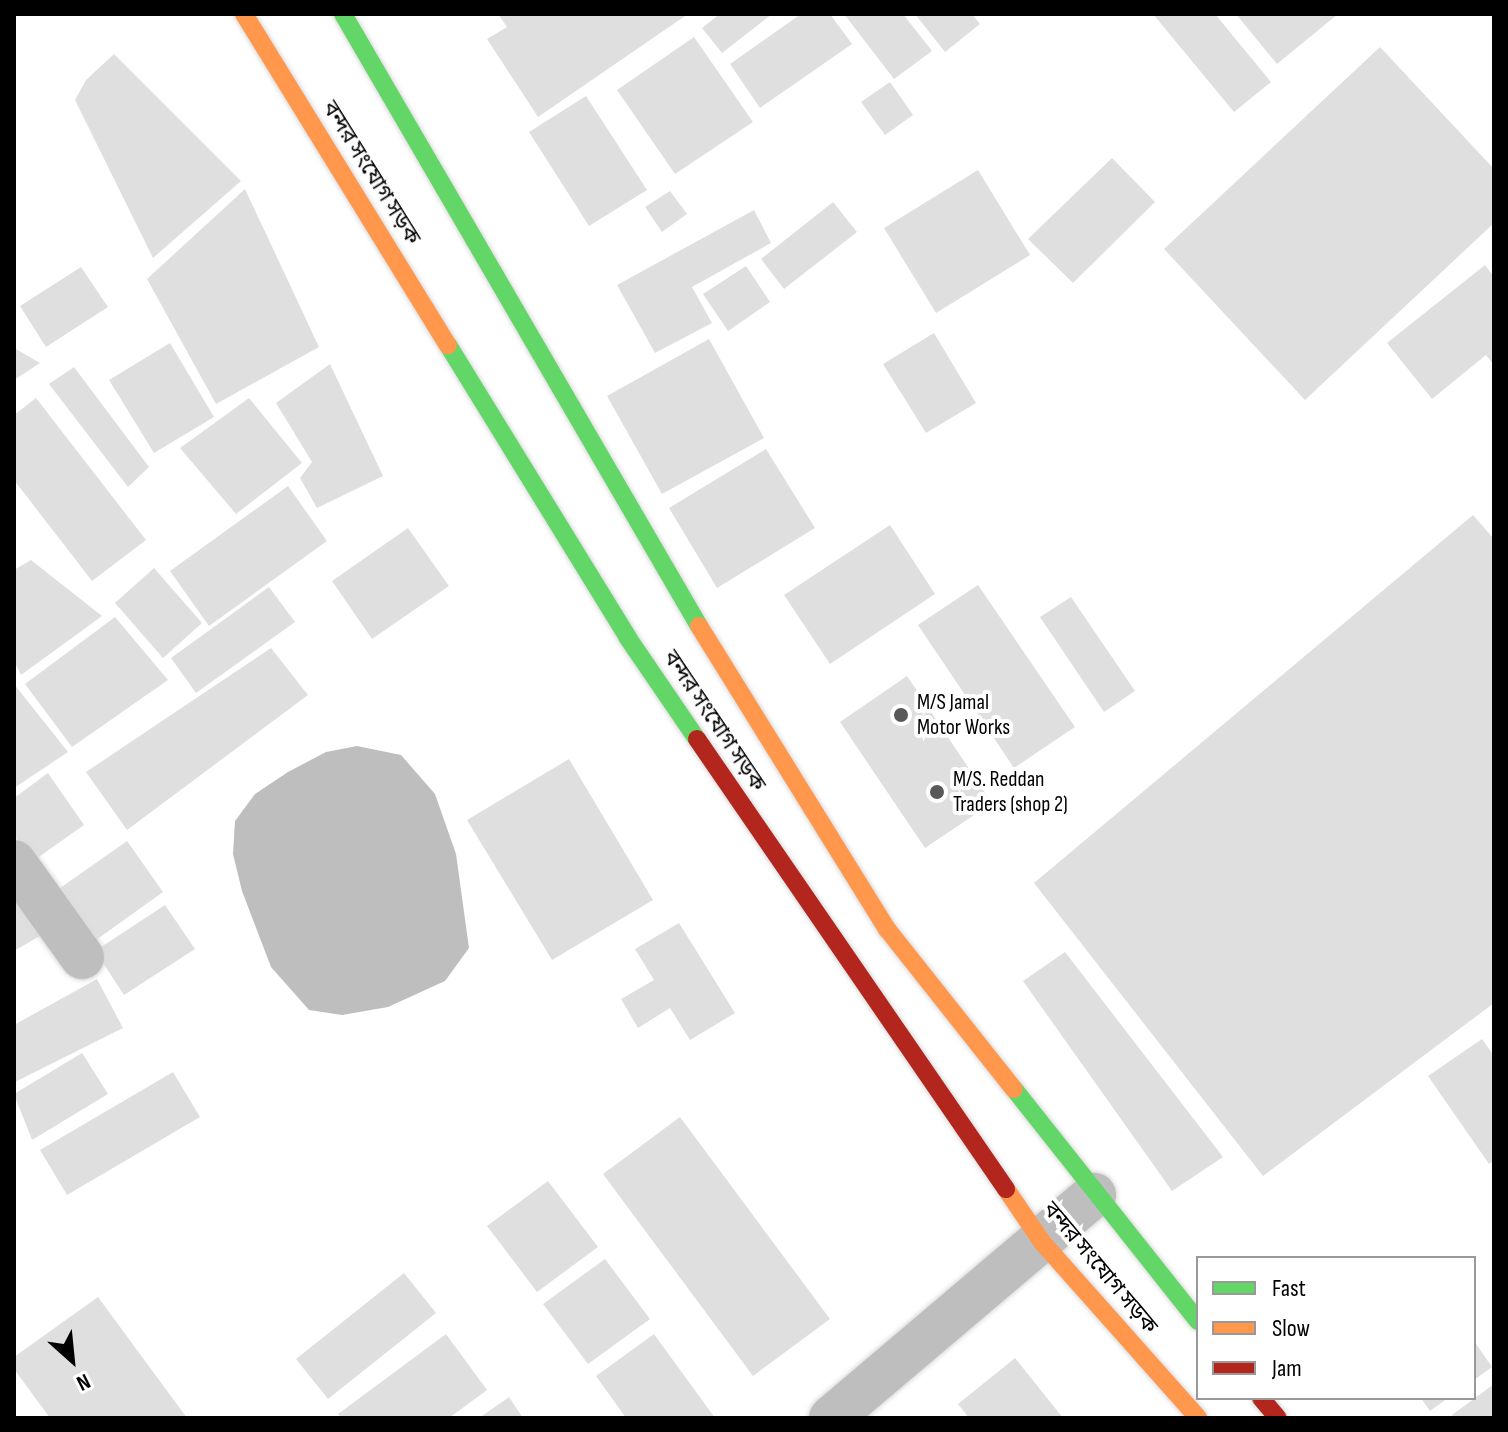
<!DOCTYPE html>
<html>
<head>
<meta charset="utf-8">
<style>
  body { margin:0 }
  #map { position:relative; width:1508px; height:1432px; overflow:hidden; background:#fff; font-family:"Sofia Sans Condensed","Noto Sans Bengali",sans-serif }
  div>[style] { position:absolute }
  [style*='--x'] { left:calc(var(--x)*1px); top:calc(var(--y)*1px); width:calc(var(--w)*1px); rotate:calc(var(--a)*1deg) }
  .water>* { inset:0; background:#bebebe }
  .building>* { inset:0; background:#dfdfdf }
  .roads { filter:drop-shadow(0 0 2px #dbdbdb) drop-shadow(0 0 2px #dbdbdb) }
  .street>* { height:44px; margin:-22px; padding:0 22px; transform-origin:22px; border-radius:22px; background:#bebebe }
  .fast>* { height:18px; margin:-9px; padding:0 9px; transform-origin:9px; border-radius:9px; background:#63d668 }
  .slow>* { height:18px; margin:-9px; padding:0 9px; transform-origin:9px; border-radius:9px; background:#ff974d }
  .jam>* { height:18px; margin:-9px; padding:0 9px; transform-origin:9px; border-radius:9px; background:#b3261e }
  .dots>* { width:22px; height:22px; translate:-50% -50%; box-sizing:border-box; border:4px solid #fff; border-radius:50% }
  span { translate:-50% -50%; white-space:nowrap; text-align:center; line-height:1.15; -webkit-text-stroke:8px #fff; paint-order:stroke }
  .street-label { font-size:22px; color:#000 }
  .poi-label { font-size:22px; color:#000 }
  .left { translate:0 -50%; text-align:left }
  .frame { position:absolute; inset:0; border:16px solid #000; pointer-events:none }
  .legend { position:absolute; left:1196px; top:1256px; width:280px; height:144px; box-sizing:border-box; background:#fff; border:2px solid #999; margin:0; padding:10px 14px; list-style:none; font-size:24px; color:#000 }
  .legend li { display:flex; align-items:center; gap:16px; height:40px }
  .legend b { width:40px; border:2px solid #999 }
  .north { position:absolute; left:32px; top:1320px; width:80px; height:80px; -webkit-text-stroke:6px #fff; paint-order:stroke; rotate:153deg; font-size:22px; font-weight:700; line-height:32px; text-align:center; color:#000 }
  .north::after { content:''; display:block; margin:auto; width:28px; height:36px; background:#000; clip-path:polygon(50% 0,100% 100%,50% 72%,0 100%) }
</style>
</head>
<body>
<div id="map">
  <div class="water">
    <i style="clip-path:polygon(357px 746px,401px 755px,435px 794px,456px 854px,469px 948px,445px 981px,388px 1007px,342px 1015px,309px 1010px,271px 967px,242px 891px,233px 854px,235px 821px,255px 794px,288px 772px,326px 752px)"></i>
  </div>
  <div class="building">
    <i style="clip-path:polygon(498px 14px,688px 14px,538px 117px,487px 39px,507px 27px)"></i>
    <i style="clip-path:polygon(720px 14px,772px 14px,722px 53px,702px 28px)"></i>
    <i style="clip-path:polygon(801px 14px,830px 14px,852px 44px,760px 108px,730px 64px)"></i>
    <i style="clip-path:polygon(844px 14px,903px 14px,932px 51px,894px 79px)"></i>
    <i style="clip-path:polygon(915px 14px,972px 14px,980px 24px,945px 52px)"></i>
    <i style="clip-path:polygon(1153px 14px,1215px 14px,1271px 82px,1234px 112px)"></i>
    <i style="clip-path:polygon(1236px 14px,1338px 14px,1277px 64px)"></i>
    <i style="clip-path:polygon(694px 37px,753px 122px,675px 174px,617px 90px)"></i>
    <i style="clip-path:polygon(1380px 47px,1494px 169px,1494px 223px,1305px 400px,1164px 249px)"></i>
    <i style="clip-path:polygon(114px 54px,241px 181px,153px 258px,75px 100px,86px 80px)"></i>
    <i style="clip-path:polygon(890px 82px,913px 115px,885px 135px,861px 102px)"></i>
    <i style="clip-path:polygon(586px 96px,647px 190px,589px 226px,529px 132px)"></i>
    <i style="clip-path:polygon(1112px 158px,1155px 202px,1073px 283px,1028px 239px)"></i>
    <i style="clip-path:polygon(978px 170px,1030px 255px,936px 313px,884px 228px)"></i>
    <i style="clip-path:polygon(245px 189px,319px 347px,216px 404px,147px 279px)"></i>
    <i style="clip-path:polygon(670px 191px,687px 214px,662px 232px,645px 207px)"></i>
    <i style="clip-path:polygon(833px 202px,857px 232px,784px 289px,761px 259px)"></i>
    <i style="clip-path:polygon(754px 210px,771px 243px,692px 287px,712px 323px,655px 353px,617px 285px)"></i>
    <i style="clip-path:polygon(1485px 265px,1494px 277px,1494px 365px,1486px 355px,1432px 399px,1387px 343px)"></i>
    <i style="clip-path:polygon(746px 266px,770px 302px,728px 331px,703px 294px)"></i>
    <i style="clip-path:polygon(81px 267px,108px 307px,46px 347px,20px 306px)"></i>
    <i style="clip-path:polygon(934px 333px,976px 403px,926px 433px,883px 364px)"></i>
    <i style="clip-path:polygon(709px 339px,764px 438px,662px 494px,607px 396px)"></i>
    <i style="clip-path:polygon(170px 343px,214px 417px,154px 453px,109px 380px)"></i>
    <i style="clip-path:polygon(14px 348px,40px 363px,14px 380px)"></i>
    <i style="clip-path:polygon(330px 364px,383px 476px,317px 508px,300px 478px,312px 462px,276px 403px)"></i>
    <i style="clip-path:polygon(74px 367px,149px 467px,128px 487px,49px 384px)"></i>
    <i style="clip-path:polygon(36px 398px,146px 540px,92px 581px,14px 480px,14px 415px)"></i>
    <i style="clip-path:polygon(249px 398px,302px 463px,236px 514px,180px 448px)"></i>
    <i style="clip-path:polygon(766px 449px,815px 528px,717px 588px,669px 508px)"></i>
    <i style="clip-path:polygon(288px 486px,327px 541px,209px 626px,170px 571px)"></i>
    <i style="clip-path:polygon(1473px 515px,1494px 539px,1494px 1003px,1263px 1176px,1034px 883px)"></i>
    <i style="clip-path:polygon(890px 525px,935px 594px,830px 664px,784px 595px)"></i>
    <i style="clip-path:polygon(408px 528px,449px 586px,372px 639px,332px 581px)"></i>
    <i style="clip-path:polygon(31px 560px,102px 616px,21px 675px,14px 661px,14px 570px)"></i>
    <i style="clip-path:polygon(154px 568px,202px 623px,163px 658px,115px 603px)"></i>
    <i style="clip-path:polygon(978px 585px,1075px 727px,1014px 768px,918px 625px)"></i>
    <i style="clip-path:polygon(269px 587px,295px 622px,196px 693px,171px 658px)"></i>
    <i style="clip-path:polygon(1071px 597px,1135px 691px,1104px 712px,1040px 617px)"></i>
    <i style="clip-path:polygon(115px 617px,168px 680px,72px 747px,25px 684px)"></i>
    <i style="clip-path:polygon(271px 648px,308px 695px,127px 830px,86px 772px)"></i>
    <i style="clip-path:polygon(907px 676px,992px 803px,925px 848px,840px 722px)"></i>
    <i style="clip-path:polygon(14px 684px,68px 752px,14px 788px)"></i>
    <i style="clip-path:polygon(569px 759px,653px 900px,552px 960px,467px 820px)"></i>
    <i style="clip-path:polygon(48px 773px,84px 825px,33px 861px,14px 834px,14px 798px)"></i>
    <i style="clip-path:polygon(127px 841px,163px 892px,89px 945px,53px 893px)"></i>
    <i style="clip-path:polygon(14px 853px,57px 926px,14px 951px)"></i>
    <i style="clip-path:polygon(165px 905px,195px 949px,124px 995px,95px 951px)"></i>
    <i style="clip-path:polygon(679px 923px,735px 1013px,690px 1040px,670px 1008px,638px 1028px,621px 999px,654px 980px,635px 949px)"></i>
    <i style="clip-path:polygon(1065px 952px,1223px 1157px,1172px 1191px,1023px 981px)"></i>
    <i style="clip-path:polygon(97px 979px,123px 1028px,15px 1082px,14px 1025px)"></i>
    <i style="clip-path:polygon(1482px 1039px,1494px 1056px,1494px 1160px,1489px 1164px,1428px 1076px)"></i>
    <i style="clip-path:polygon(82px 1053px,108px 1094px,32px 1140px,14px 1094px)"></i>
    <i style="clip-path:polygon(173px 1072px,200px 1117px,67px 1195px,40px 1150px)"></i>
    <i style="clip-path:polygon(680px 1117px,830px 1319px,753px 1376px,603px 1174px)"></i>
    <i style="clip-path:polygon(548px 1181px,598px 1247px,537px 1292px,487px 1226px)"></i>
    <i style="clip-path:polygon(605px 1259px,650px 1319px,588px 1364px,543px 1304px)"></i>
    <i style="clip-path:polygon(404px 1273px,436px 1313px,328px 1399px,296px 1359px)"></i>
    <i style="clip-path:polygon(98px 1297px,187px 1418px,50px 1418px,14px 1369px,14px 1357px)"></i>
    <i style="clip-path:polygon(446px 1334px,487px 1390px,449px 1418px,341px 1418px,338px 1414px)"></i>
    <i style="clip-path:polygon(654px 1334px,715px 1418px,626px 1418px,596px 1376px)"></i>
    <i style="clip-path:polygon(1474px 1341px,1492px 1367px,1474px 1380px)"></i>
    <i style="clip-path:polygon(1015px 1358px,1063px 1418px,969px 1418px,958px 1404px)"></i>
    <i style="clip-path:polygon(1494px 1384px,1494px 1418px,1454px 1418px,1452px 1415px)"></i>
    <i style="clip-path:polygon(509px 1397px,523px 1418px,479px 1418px)"></i>
    <i style="clip-path:polygon(1421px 1398px,1448px 1398px,1430px 1411px)"></i>
  </div>
  <div class="roads">
    <div class="street">
      <i style="--x:14;--y:862;--w:117;--a:54.4"></i>
      <i style="--x:831;--y:1418;--w:345;--a:-40.3"></i>
    </div>
    <div class="fast">
      <i style="--x:343;--y:14;--w:708;--a:59.81"></i>
      <i style="--x:448;--y:345;--w:344;--a:58.4"></i>
      <i style="--x:628;--y:638;--w:122;--a:55.7"></i>
      <i style="--x:1014;--y:1089;--w:296;--a:51.6"></i>
    </div>
    <div class="slow">
      <i style="--x:244;--y:14;--w:389;--a:58.4"></i>
      <i style="--x:699;--y:626;--w:357;--a:58.2"></i>
      <i style="--x:887;--y:929;--w:204;--a:51.6"></i>
      <i style="--x:1006;--y:1189;--w:64;--a:55.8"></i>
      <i style="--x:1042;--y:1242;--w:235;--a:48.4"></i>
    </div>
    <div class="jam">
      <i style="--x:697;--y:739;--w:546;--a:55.52"></i>
      <i style="--x:1261;--y:1398;--w:26;--a:50"></i>
    </div>
  </div>
  <div class="dots">
    <i style="left:901px;top:715px;background:#595959"></i>
    <i style="left:937px;top:792px;background:#595959"></i>
  </div>
  <div class="street-label">
    <span style="left:371px;top:173px;rotate:58deg">বন্দর সংযোগ সড়ক</span>
    <span style="left:714px;top:721px;rotate:56deg">বন্দর সংযোগ সড়ক</span>
    <span style="left:1100px;top:1268px;rotate:50deg">বন্দর সংযোগ সড়ক</span>
  </div>
  <div class="poi-label">
    <span class="left" style="left:917px;top:715px">M/S Jamal<br>Motor Works</span>
    <span class="left" style="left:953px;top:792px">M/S. Reddan<br>Traders (shop 2)</span>
  </div>
  <div class="frame"></div>
  <ul class="legend">
  <li><b style="height:10px;background:#63d668"></b>Fast</li>
  <li><b style="height:10px;background:#ff974d"></b>Slow</li>
  <li><b style="height:10px;background:#b3261e"></b>Jam</li>
  </ul>
  <div class="north">N</div>
</div>
</body>
</html>
